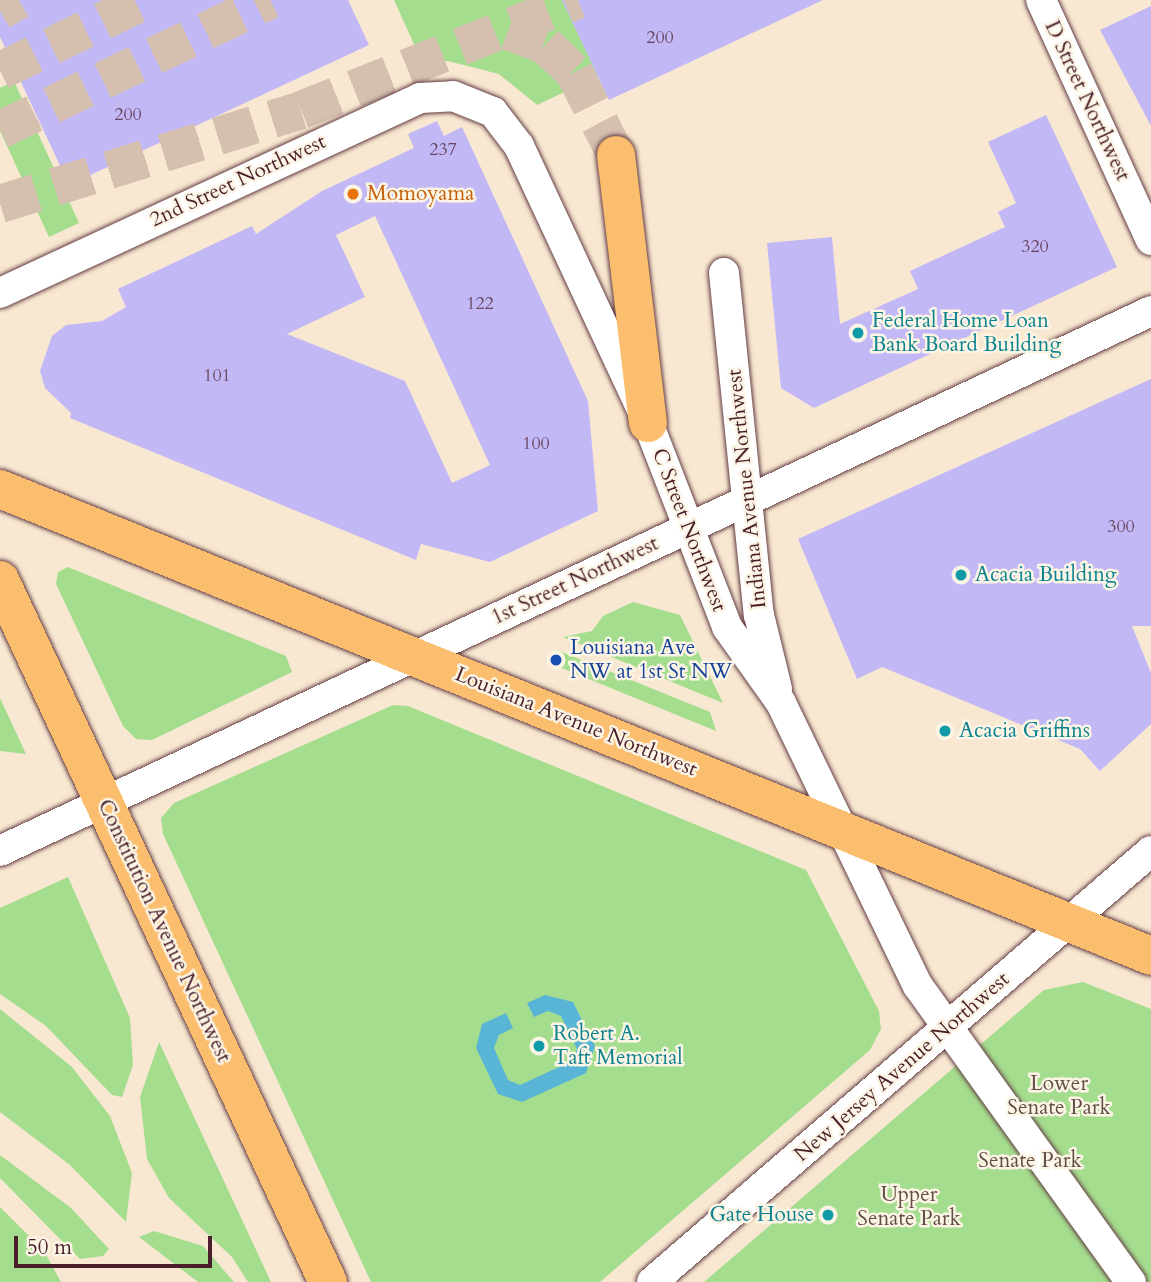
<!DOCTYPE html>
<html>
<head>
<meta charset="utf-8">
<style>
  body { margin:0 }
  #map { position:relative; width:1151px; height:1282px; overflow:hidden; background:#f8e8d1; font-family:Cardo,serif }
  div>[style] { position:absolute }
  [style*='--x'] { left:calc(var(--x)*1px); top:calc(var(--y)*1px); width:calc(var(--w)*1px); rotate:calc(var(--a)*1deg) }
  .green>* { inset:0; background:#a5dd8e }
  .water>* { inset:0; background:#58b5d6 }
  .building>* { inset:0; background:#c2b8f6 }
  .highway-tunnel>* { height:38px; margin-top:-19px; transform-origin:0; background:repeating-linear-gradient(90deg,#d5c0b0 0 38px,transparent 0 57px) }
  .roads { filter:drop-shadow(0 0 2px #643d44) drop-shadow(0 0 2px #643d44) }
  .minor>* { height:30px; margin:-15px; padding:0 15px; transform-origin:15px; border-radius:15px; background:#fff }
  .major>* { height:38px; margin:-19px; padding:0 19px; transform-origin:19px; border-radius:19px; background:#fbbd6e }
  .highway>* { height:38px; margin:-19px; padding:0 19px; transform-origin:19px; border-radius:19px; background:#fbbd6e }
  .dots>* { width:19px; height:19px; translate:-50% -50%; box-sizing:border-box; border:4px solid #fcf5e5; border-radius:50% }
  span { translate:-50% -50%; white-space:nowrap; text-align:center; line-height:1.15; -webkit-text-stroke:5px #fcf5e5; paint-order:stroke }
  .number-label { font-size:18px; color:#68455e }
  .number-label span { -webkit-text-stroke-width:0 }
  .street-label { font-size:21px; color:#4a1f2b }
  .food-label { font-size:21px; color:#c56008 }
  .left { translate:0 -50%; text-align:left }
  .culture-label { font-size:21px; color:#0d838f }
  .right { translate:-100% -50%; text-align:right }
  .transit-label { font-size:21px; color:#164399 }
  .park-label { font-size:21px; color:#614e44 }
  .scale { position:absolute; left:14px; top:1236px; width:198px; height:32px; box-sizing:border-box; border:4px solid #4a1f2b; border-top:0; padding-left:9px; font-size:21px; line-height:24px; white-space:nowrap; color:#4a1f2b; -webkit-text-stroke:5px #fcf5e5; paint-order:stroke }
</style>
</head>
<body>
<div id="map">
  <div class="green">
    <i style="clip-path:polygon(394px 0,562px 0,598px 76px,537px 105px,499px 74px,448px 61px,423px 64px)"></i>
    <i style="clip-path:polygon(14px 81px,79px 223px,49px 237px,0 131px,0 88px)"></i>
    <i style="clip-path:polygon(68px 567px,286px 656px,292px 672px,152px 740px,136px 739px,123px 726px,56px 584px,58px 572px)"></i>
    <i style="clip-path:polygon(633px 602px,680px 615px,723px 703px,563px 637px,592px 631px,603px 616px)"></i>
    <i style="clip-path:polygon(557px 650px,710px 712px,716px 731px,552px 664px)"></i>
    <i style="clip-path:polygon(0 698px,26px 754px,0 751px)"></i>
    <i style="clip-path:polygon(393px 705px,408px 706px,806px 870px,879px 1011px,881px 1029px,870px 1050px,600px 1282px,371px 1282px,163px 834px,161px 818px,174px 803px)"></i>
    <i style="clip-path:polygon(68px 877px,130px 1018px,133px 1065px,122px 1097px,112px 1095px,46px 1026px,0 994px,0 908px)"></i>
    <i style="clip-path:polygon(1083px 982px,1151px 1009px,1151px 1282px,704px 1282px,1044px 990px)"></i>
    <i style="clip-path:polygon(0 1009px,72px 1067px,110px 1116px,132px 1173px,126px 1222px,70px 1165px,0 1112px)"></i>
    <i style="clip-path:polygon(159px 1042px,271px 1282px,248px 1282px,232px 1257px,169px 1198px,147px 1159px,140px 1097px)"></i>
    <i style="clip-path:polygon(0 1155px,71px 1208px,109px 1249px,103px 1256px,80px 1259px,54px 1233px,0 1178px)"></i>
    <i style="clip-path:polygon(0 1207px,44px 1251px,61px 1282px,0 1282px)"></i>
    <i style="clip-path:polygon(154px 1231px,203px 1246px,234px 1282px,198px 1282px,139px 1237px)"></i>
  </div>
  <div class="water">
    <i style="clip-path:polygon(545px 995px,573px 1002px,595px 1046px,586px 1073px,522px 1102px,498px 1094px,476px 1048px,482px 1024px,506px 1013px,513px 1028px,499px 1035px,494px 1048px,508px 1080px,520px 1085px,572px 1061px,577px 1049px,561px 1016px,548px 1011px,534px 1017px,527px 1003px)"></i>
  </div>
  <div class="building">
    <i style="clip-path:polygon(0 0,348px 0,369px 45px,69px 185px,0 37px)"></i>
    <i style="clip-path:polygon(562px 0,823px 0,609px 100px)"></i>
    <i style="clip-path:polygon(1151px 6px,1151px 126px,1100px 30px)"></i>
    <i style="clip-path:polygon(1046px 115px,1117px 267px,814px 408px,781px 388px,767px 243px,832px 237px,840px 324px,918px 289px,910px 271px,1005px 227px,998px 212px,1016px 203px,988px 142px)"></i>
    <i style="clip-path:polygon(evenodd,437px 121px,444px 136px,462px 127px,588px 401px,598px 511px,490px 562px,421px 544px,416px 560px,70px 418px,71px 413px,45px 388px,40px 371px,52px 336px,66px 325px,102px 321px,126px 307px,118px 289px,252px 226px,256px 234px,322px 191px,414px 148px,408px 134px,437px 121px,375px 216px,490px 465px,452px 483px,405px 381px,287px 334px,365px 297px,336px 235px,375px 216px)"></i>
    <i style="clip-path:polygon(1151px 379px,1151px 626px,1132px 626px,1151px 673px,1151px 724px,1100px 771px,1080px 749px,882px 667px,857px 679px,798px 539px)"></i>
  </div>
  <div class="highway-tunnel">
    <i style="--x:0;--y:11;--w:22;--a:-30"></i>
    <i style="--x:508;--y:31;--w:40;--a:21"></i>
    <i style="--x:545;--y:45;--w:40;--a:43"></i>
    <i style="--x:574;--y:72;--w:93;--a:63.2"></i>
    <i style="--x:0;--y:71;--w:162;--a:-25.9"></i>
    <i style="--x:0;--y:130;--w:300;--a:-25.7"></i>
    <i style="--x:0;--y:204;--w:315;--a:-17.3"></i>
    <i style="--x:301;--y:110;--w:298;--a:-21.7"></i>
  </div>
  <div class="roads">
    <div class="minor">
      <i style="--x:1041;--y:0;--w:264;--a:65.4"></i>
      <i style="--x:724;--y:273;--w:344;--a:84.2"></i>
      <i style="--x:759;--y:615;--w:76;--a:76.3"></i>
      <i style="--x:0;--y:293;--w:463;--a:-24.9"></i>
      <i style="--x:420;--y:98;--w:33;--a:-3"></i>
      <i style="--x:453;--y:96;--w:43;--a:21.8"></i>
      <i style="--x:493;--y:112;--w:43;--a:52.6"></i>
      <i style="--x:519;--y:146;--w:306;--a:65"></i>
      <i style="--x:648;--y:423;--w:219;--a:68.8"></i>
      <i style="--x:727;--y:627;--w:93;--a:54.6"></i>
      <i style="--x:781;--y:703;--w:314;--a:64.2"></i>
      <i style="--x:918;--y:986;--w:365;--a:54.3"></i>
      <i style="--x:0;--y:851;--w:1271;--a:-25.13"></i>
      <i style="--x:652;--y:1282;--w:659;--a:-40.82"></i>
    </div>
    <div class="major">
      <i style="--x:0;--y:489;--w:1242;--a:22.08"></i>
      <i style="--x:0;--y:580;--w:775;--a:64.96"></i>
    </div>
    <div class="highway">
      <i style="--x:616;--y:155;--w:270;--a:83.2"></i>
    </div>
  </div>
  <div class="dots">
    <i style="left:353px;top:194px;background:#e8710a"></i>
    <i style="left:858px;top:333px;background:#0f9aa8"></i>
    <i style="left:961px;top:575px;background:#0f9aa8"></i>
    <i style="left:556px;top:660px;background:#1a4fb4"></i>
    <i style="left:945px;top:731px;background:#0f9aa8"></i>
    <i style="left:539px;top:1046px;background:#0f9aa8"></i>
    <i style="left:828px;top:1215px;background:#0f9aa8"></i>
  </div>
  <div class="number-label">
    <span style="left:660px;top:38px">200</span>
    <span style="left:128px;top:115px">200</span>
    <span style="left:443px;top:150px">237</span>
    <span style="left:1035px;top:247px">320</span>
    <span style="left:480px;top:304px">122</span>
    <span style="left:217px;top:376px">101</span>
    <span style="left:536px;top:444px">100</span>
    <span style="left:1121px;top:527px">300</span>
  </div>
  <div class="street-label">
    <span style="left:1087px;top:101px;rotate:65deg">D Street Northwest</span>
    <span style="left:238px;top:181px;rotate:-25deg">2nd Street Northwest</span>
    <span style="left:747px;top:489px;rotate:-96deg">Indiana Avenue Northwest</span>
    <span style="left:689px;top:530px;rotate:69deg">C Street Northwest</span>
    <span style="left:575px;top:581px;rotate:-25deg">1st Street Northwest</span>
    <span style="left:576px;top:722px;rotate:22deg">Louisiana Avenue Northwest</span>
    <span style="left:164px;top:931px;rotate:65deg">Constitution Avenue Northwest</span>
    <span style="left:902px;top:1067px;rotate:-41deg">New Jersey Avenue Northwest</span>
  </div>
  <div class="food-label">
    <span class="left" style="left:367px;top:194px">Momoyama</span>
  </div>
  <div class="culture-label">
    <span class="left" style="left:872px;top:333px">Federal Home Loan<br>Bank Board Building</span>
    <span class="left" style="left:975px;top:575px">Acacia Building</span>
    <span class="left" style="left:959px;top:731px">Acacia Griffins</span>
    <span class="left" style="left:553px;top:1046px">Robert A.<br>Taft Memorial</span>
    <span class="right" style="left:814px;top:1215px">Gate House</span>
  </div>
  <div class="transit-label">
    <span class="left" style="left:570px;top:660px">Louisiana Ave<br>NW at 1st St NW</span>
  </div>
  <div class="park-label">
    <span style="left:1059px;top:1096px">Lower<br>Senate Park</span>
    <span style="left:1030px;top:1161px">Senate Park</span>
    <span style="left:909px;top:1207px">Upper<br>Senate Park</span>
  </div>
  <div class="scale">50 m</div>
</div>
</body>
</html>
